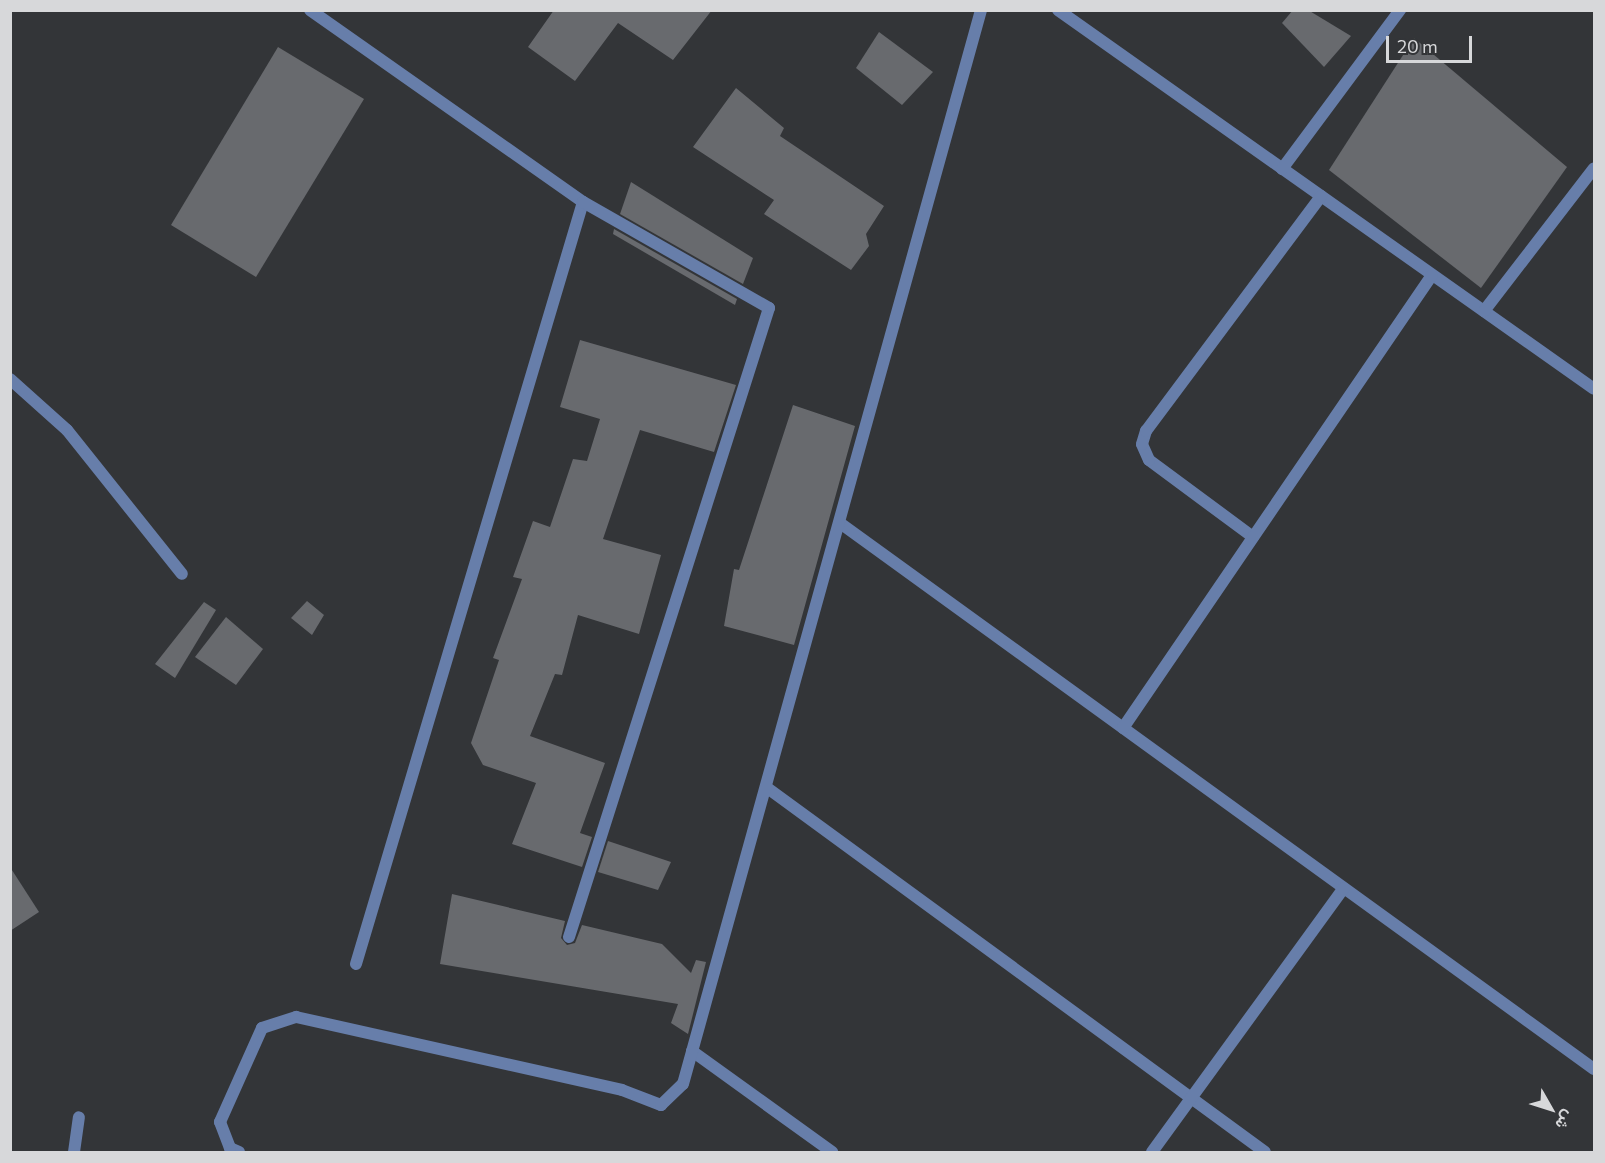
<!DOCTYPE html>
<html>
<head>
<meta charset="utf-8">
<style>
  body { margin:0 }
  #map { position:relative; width:1605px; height:1163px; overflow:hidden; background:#333538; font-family:Commissioner,Vazirmatn,sans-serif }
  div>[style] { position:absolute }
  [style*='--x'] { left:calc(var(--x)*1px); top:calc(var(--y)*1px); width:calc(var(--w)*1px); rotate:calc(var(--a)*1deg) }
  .building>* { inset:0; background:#686a6e }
  .minor>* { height:12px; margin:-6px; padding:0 6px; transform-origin:6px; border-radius:6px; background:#677eaa }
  span { translate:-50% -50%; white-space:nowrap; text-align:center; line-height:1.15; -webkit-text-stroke:5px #333538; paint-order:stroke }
  .frame { position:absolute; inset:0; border:12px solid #d7d8da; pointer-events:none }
  .north { position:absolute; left:1521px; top:1079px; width:60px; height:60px; -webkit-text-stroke:4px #333538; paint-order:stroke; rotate:129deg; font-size:16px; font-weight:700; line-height:24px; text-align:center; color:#d7d8da }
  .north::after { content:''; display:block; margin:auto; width:21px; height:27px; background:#d7d8da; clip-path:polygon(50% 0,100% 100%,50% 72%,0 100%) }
  .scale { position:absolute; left:1386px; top:36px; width:86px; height:27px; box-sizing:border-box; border:3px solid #d7d8da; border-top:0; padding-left:8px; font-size:18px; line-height:21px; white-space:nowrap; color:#d7d8da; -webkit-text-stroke:4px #333538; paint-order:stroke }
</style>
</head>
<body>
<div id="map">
  <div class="building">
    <i style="clip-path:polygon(554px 10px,712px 10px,673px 60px,618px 23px,575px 81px,528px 47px)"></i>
    <i style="clip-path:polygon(1293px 10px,1308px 10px,1351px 36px,1324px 67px,1282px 23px)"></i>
    <i style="clip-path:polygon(879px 32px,933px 72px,902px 105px,856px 68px)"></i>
    <i style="clip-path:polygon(1414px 38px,1567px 167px,1481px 288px,1329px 170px)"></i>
    <i style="clip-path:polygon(278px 47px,364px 99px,256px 277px,171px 225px)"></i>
    <i style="clip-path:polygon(736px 88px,784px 128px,780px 136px,884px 206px,866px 234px,869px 246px,851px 270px,764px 214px,774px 200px,693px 147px)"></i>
    <i style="clip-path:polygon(631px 182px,753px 258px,743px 284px,620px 214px)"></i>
    <i style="clip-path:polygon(614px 229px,737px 299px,735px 305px,613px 234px)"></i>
    <i style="clip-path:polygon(580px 340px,736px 385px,714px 452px,640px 430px,603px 539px,661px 555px,639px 634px,578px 615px,562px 675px,555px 674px,530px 736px,605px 763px,580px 833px,592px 837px,582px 867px,512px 844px,536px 783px,483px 765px,471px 743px,499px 660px,493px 658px,522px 579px,513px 577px,533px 521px,550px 527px,573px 459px,587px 461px,600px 419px,560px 407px)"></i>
    <i style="clip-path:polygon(793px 405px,855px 426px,794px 645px,724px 626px,734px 569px,739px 570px)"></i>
    <i style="clip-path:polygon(307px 601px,324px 615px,312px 635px,291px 618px)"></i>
    <i style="clip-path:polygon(204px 602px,216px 610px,175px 678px,155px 664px)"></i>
    <i style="clip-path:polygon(226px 617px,263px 649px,236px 685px,195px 657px)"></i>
    <i style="clip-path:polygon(608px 841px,671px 862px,658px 890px,598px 872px)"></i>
    <i style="clip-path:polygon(10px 867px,39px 912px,10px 931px)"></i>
    <i style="clip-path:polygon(452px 894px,565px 921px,561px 938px,567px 945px,575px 943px,582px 925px,662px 944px,691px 973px,696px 960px,706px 962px,688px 1034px,671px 1023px,678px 1004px,440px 964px)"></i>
  </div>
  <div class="minor">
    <i style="--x:310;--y:10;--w:334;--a:35.1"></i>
    <i style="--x:583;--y:202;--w:795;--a:106.59"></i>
    <i style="--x:1058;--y:10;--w:656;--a:35.26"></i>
    <i style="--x:1282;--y:169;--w:198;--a:-53.4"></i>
    <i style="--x:1484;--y:311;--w:180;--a:-52.4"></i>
    <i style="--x:10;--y:379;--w:76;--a:41.8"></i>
    <i style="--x:67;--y:430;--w:184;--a:51.4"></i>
    <i style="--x:840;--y:523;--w:931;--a:35.91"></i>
    <i style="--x:1253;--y:537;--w:129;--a:-143.5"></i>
    <i style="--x:1149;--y:460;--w:17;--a:-114"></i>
    <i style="--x:1142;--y:444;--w:14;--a:-73"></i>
    <i style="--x:1146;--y:431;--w:293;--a:-53.3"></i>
    <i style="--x:1123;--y:728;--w:548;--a:-55.7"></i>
    <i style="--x:766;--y:787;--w:618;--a:36.18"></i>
    <i style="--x:569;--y:937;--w:660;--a:-72.36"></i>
    <i style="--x:769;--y:308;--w:214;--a:-150.3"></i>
    <i style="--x:692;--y:1051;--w:173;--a:35.8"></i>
    <i style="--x:74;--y:1152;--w:35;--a:-82"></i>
    <i style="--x:239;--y:1152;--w:10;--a:-156"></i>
    <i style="--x:230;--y:1148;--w:28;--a:-111"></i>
    <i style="--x:220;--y:1122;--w:103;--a:-65.9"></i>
    <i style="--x:262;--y:1028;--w:36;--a:-18"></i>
    <i style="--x:296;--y:1017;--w:334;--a:12.6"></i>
    <i style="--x:622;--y:1090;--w:42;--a:21"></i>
    <i style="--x:661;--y:1105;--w:30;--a:-44"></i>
    <i style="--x:683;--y:1084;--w:1115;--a:-74.49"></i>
    <i style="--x:1152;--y:1152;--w:326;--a:-54"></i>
  </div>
  <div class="frame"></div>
  <div class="north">ش</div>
  <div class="scale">20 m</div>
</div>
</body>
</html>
